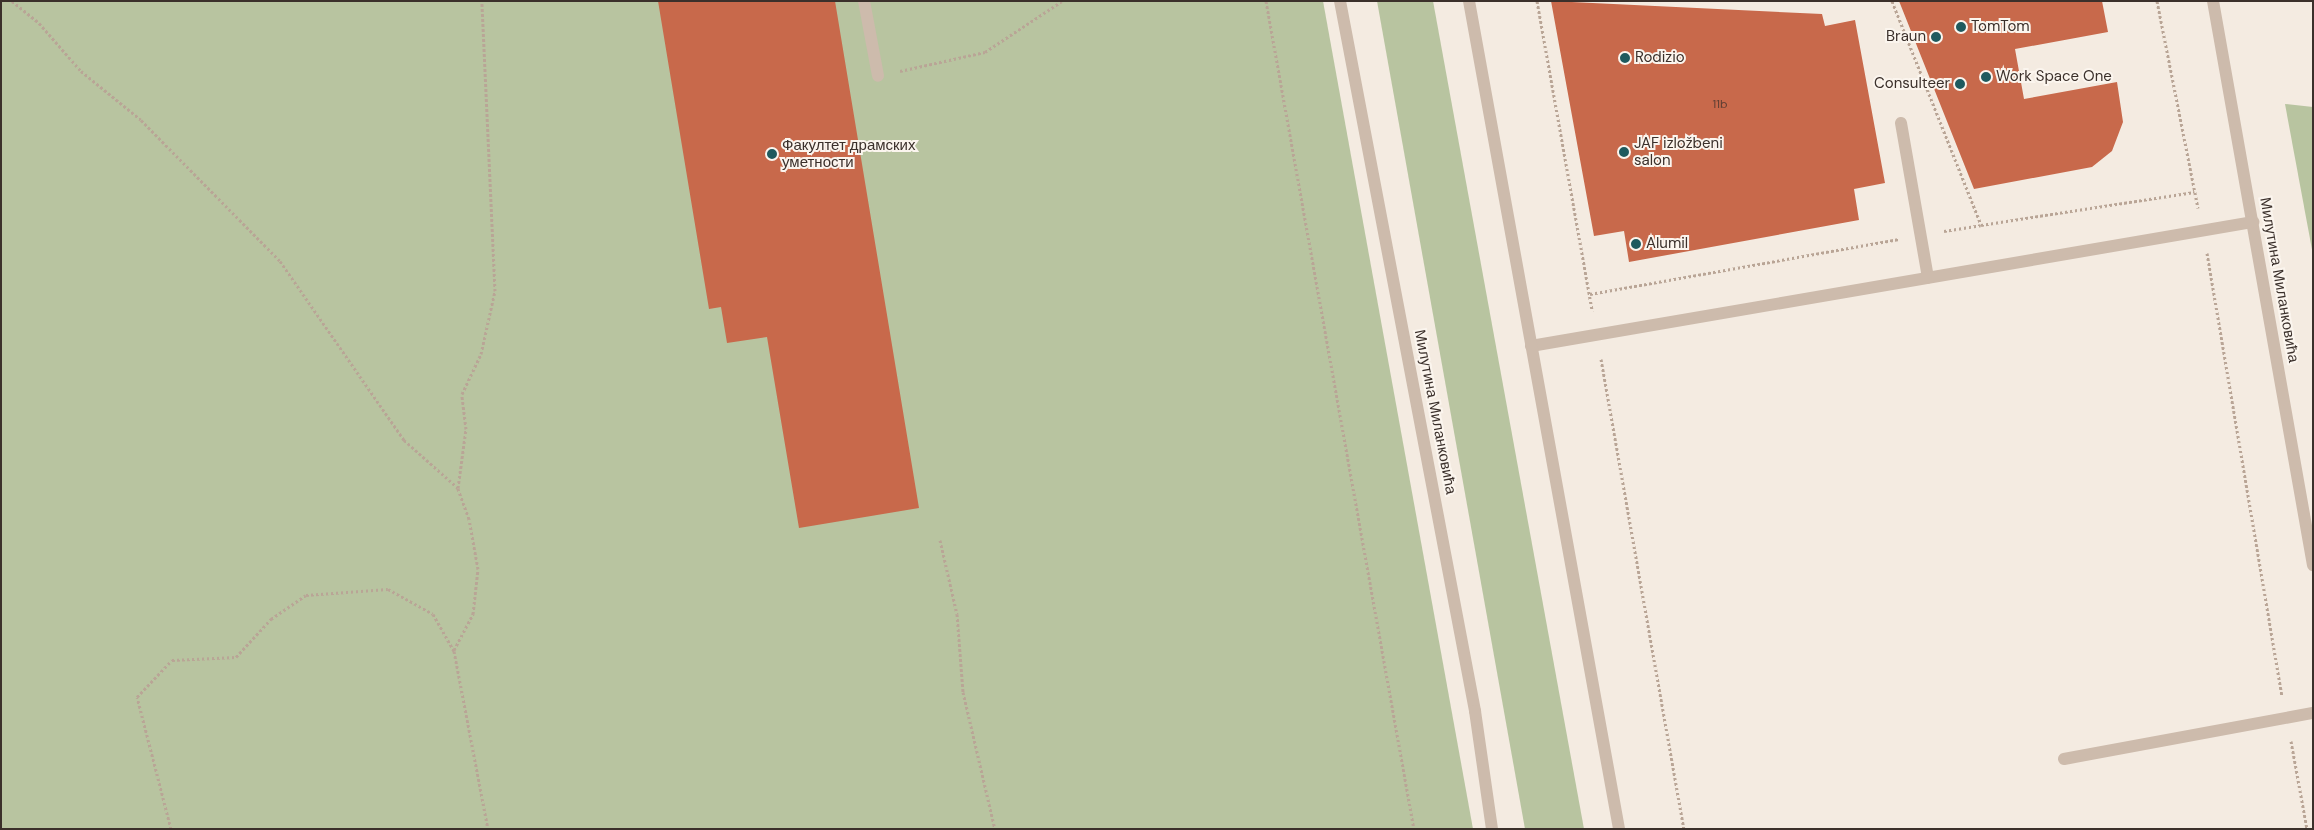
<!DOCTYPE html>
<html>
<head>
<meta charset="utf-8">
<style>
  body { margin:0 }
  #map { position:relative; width:2314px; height:830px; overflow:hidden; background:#f4ebe1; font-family:"DM Sans",sans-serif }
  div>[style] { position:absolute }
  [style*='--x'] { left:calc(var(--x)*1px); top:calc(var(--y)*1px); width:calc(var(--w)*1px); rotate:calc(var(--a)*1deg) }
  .green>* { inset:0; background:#b8c4a0 }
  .building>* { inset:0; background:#c8694b }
  .path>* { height:3px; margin-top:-1.5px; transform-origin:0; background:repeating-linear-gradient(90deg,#b9a596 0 2.5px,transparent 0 5px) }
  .service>* { height:12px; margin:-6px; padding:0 6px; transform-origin:6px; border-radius:6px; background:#cdbbac }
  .minor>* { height:12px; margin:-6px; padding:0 6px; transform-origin:6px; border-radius:6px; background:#cdbbac }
  .tertiary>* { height:12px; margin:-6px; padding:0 6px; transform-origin:6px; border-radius:6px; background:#cdbbac }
  .dots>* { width:14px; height:14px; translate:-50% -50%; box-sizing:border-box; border:2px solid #fbf5ee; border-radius:50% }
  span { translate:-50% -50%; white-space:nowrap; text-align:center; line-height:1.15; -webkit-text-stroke:4px #fbf5ee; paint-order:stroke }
  .number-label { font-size:12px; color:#5e3e33 }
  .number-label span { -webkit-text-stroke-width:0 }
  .poi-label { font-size:15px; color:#3b302b }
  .left { translate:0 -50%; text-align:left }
  .right { translate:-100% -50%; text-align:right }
  .street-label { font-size:15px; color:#3b302b }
  .frame { position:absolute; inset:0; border:2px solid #3b302b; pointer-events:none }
</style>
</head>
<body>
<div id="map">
  <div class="green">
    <i style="clip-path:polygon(1px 1px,1323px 1px,1473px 829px,1px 829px)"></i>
    <i style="clip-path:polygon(1377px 1px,1433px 1px,1584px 829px,1525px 829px)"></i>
    <i style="clip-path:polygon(2285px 104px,2313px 107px,2313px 255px)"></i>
  </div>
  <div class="building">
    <i style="clip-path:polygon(658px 1px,835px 1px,919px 508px,799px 528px,767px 337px,727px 343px,721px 307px,709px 309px)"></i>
    <i style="clip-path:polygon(1551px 1px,1822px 14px,1825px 26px,1855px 20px,1885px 183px,1854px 189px,1859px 220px,1629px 262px,1624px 231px,1594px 236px)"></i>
    <i style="clip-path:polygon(1899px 1px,2102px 1px,2108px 32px,2015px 49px,2024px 99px,2117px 82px,2123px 122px,2112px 151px,2092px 167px,1974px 189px)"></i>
  </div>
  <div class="path">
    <i style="--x:12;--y:1;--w:35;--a:39"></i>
    <i style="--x:39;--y:23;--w:64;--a:48.8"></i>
    <i style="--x:81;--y:71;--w:77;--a:39.2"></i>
    <i style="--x:141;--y:120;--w:198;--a:45.4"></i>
    <i style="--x:280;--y:261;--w:218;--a:55.3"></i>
    <i style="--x:404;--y:440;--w:72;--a:41.6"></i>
    <i style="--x:1266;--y:1;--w:841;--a:79.87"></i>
    <i style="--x:1537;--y:1;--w:315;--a:79.9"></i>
    <i style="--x:1892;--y:1;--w:241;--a:68.3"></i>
    <i style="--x:1981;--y:225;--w:216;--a:-8.8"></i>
    <i style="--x:2157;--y:1;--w:211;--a:78.8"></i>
    <i style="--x:900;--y:71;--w:87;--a:-12.6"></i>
    <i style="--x:985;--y:52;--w:92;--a:-33.5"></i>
    <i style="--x:1944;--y:231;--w:37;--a:-9"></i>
    <i style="--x:2207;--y:253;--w:448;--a:80.4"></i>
    <i style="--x:1590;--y:294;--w:314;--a:-10.1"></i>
    <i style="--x:1601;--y:359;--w:477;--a:80"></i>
    <i style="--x:940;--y:540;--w:76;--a:77.1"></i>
    <i style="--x:957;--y:614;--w:78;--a:85.6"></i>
    <i style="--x:963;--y:692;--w:141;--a:76.9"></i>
    <i style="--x:454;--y:650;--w:41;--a:-62.2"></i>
    <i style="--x:473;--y:614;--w:45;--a:-83.7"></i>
    <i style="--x:478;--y:569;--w:51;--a:-100.2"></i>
    <i style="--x:469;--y:519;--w:33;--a:-110"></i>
    <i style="--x:458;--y:488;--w:60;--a:-82.3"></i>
    <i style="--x:466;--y:429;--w:35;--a:-97"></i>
    <i style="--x:462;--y:394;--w:44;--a:-64.6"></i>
    <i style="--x:481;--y:354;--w:65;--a:-77.5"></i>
    <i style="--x:495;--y:291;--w:290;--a:-92.6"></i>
    <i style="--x:2291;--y:741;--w:89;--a:79.7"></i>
    <i style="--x:171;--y:829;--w:136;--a:-104.4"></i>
    <i style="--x:137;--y:697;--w:51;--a:-46.6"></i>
    <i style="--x:172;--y:660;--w:64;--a:-2.7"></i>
    <i style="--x:236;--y:657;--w:52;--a:-47.4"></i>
    <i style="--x:271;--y:619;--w:42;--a:-34.4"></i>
    <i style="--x:306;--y:595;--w:82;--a:-4.2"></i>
    <i style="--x:388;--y:589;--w:51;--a:29.1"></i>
    <i style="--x:433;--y:614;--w:43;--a:60.4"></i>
    <i style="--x:454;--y:651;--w:181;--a:79.2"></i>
  </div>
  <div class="service">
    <i style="--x:1901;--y:123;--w:157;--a:80.1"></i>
    <i style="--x:2064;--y:759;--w:253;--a:-10.5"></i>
  </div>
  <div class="minor">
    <i style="--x:864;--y:1;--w:76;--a:79.4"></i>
    <i style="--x:2213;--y:1;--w:573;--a:79.95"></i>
    <i style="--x:1531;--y:346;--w:733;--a:-9.75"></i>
  </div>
  <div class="tertiary">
    <i style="--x:1340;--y:1;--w:723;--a:79.23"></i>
    <i style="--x:1475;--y:711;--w:119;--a:81.8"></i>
    <i style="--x:1469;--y:1;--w:841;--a:79.73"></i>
  </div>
  <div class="dots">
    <i style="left:1961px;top:27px;background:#1f5a5e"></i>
    <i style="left:1936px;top:37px;background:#1f5a5e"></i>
    <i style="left:1625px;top:58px;background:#1f5a5e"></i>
    <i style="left:1986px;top:77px;background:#1f5a5e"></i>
    <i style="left:1960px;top:84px;background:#1f5a5e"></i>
    <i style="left:1624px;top:152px;background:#1f5a5e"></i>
    <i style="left:772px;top:154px;background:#1f5a5e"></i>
    <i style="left:1636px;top:244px;background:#1f5a5e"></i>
  </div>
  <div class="number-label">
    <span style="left:1720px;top:105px">11b</span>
  </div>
  <div class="poi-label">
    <span class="left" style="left:1971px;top:27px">TomTom</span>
    <span class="right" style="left:1926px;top:37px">Braun</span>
    <span class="left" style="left:1635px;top:58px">Rodizio</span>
    <span class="left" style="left:1996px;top:77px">Work Space One</span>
    <span class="right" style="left:1950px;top:84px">Consulteer</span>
    <span class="left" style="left:1634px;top:152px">JAF izložbeni<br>salon</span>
    <span class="left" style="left:782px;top:154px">Факултет драмских<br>уметности</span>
    <span class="left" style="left:1646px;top:244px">Alumil</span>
  </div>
  <div class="street-label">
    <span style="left:2279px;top:280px;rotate:80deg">Милутина Миланковића</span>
    <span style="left:1435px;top:412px;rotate:79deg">Милутина Миланковића</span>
  </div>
  <div class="frame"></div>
</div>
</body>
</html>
